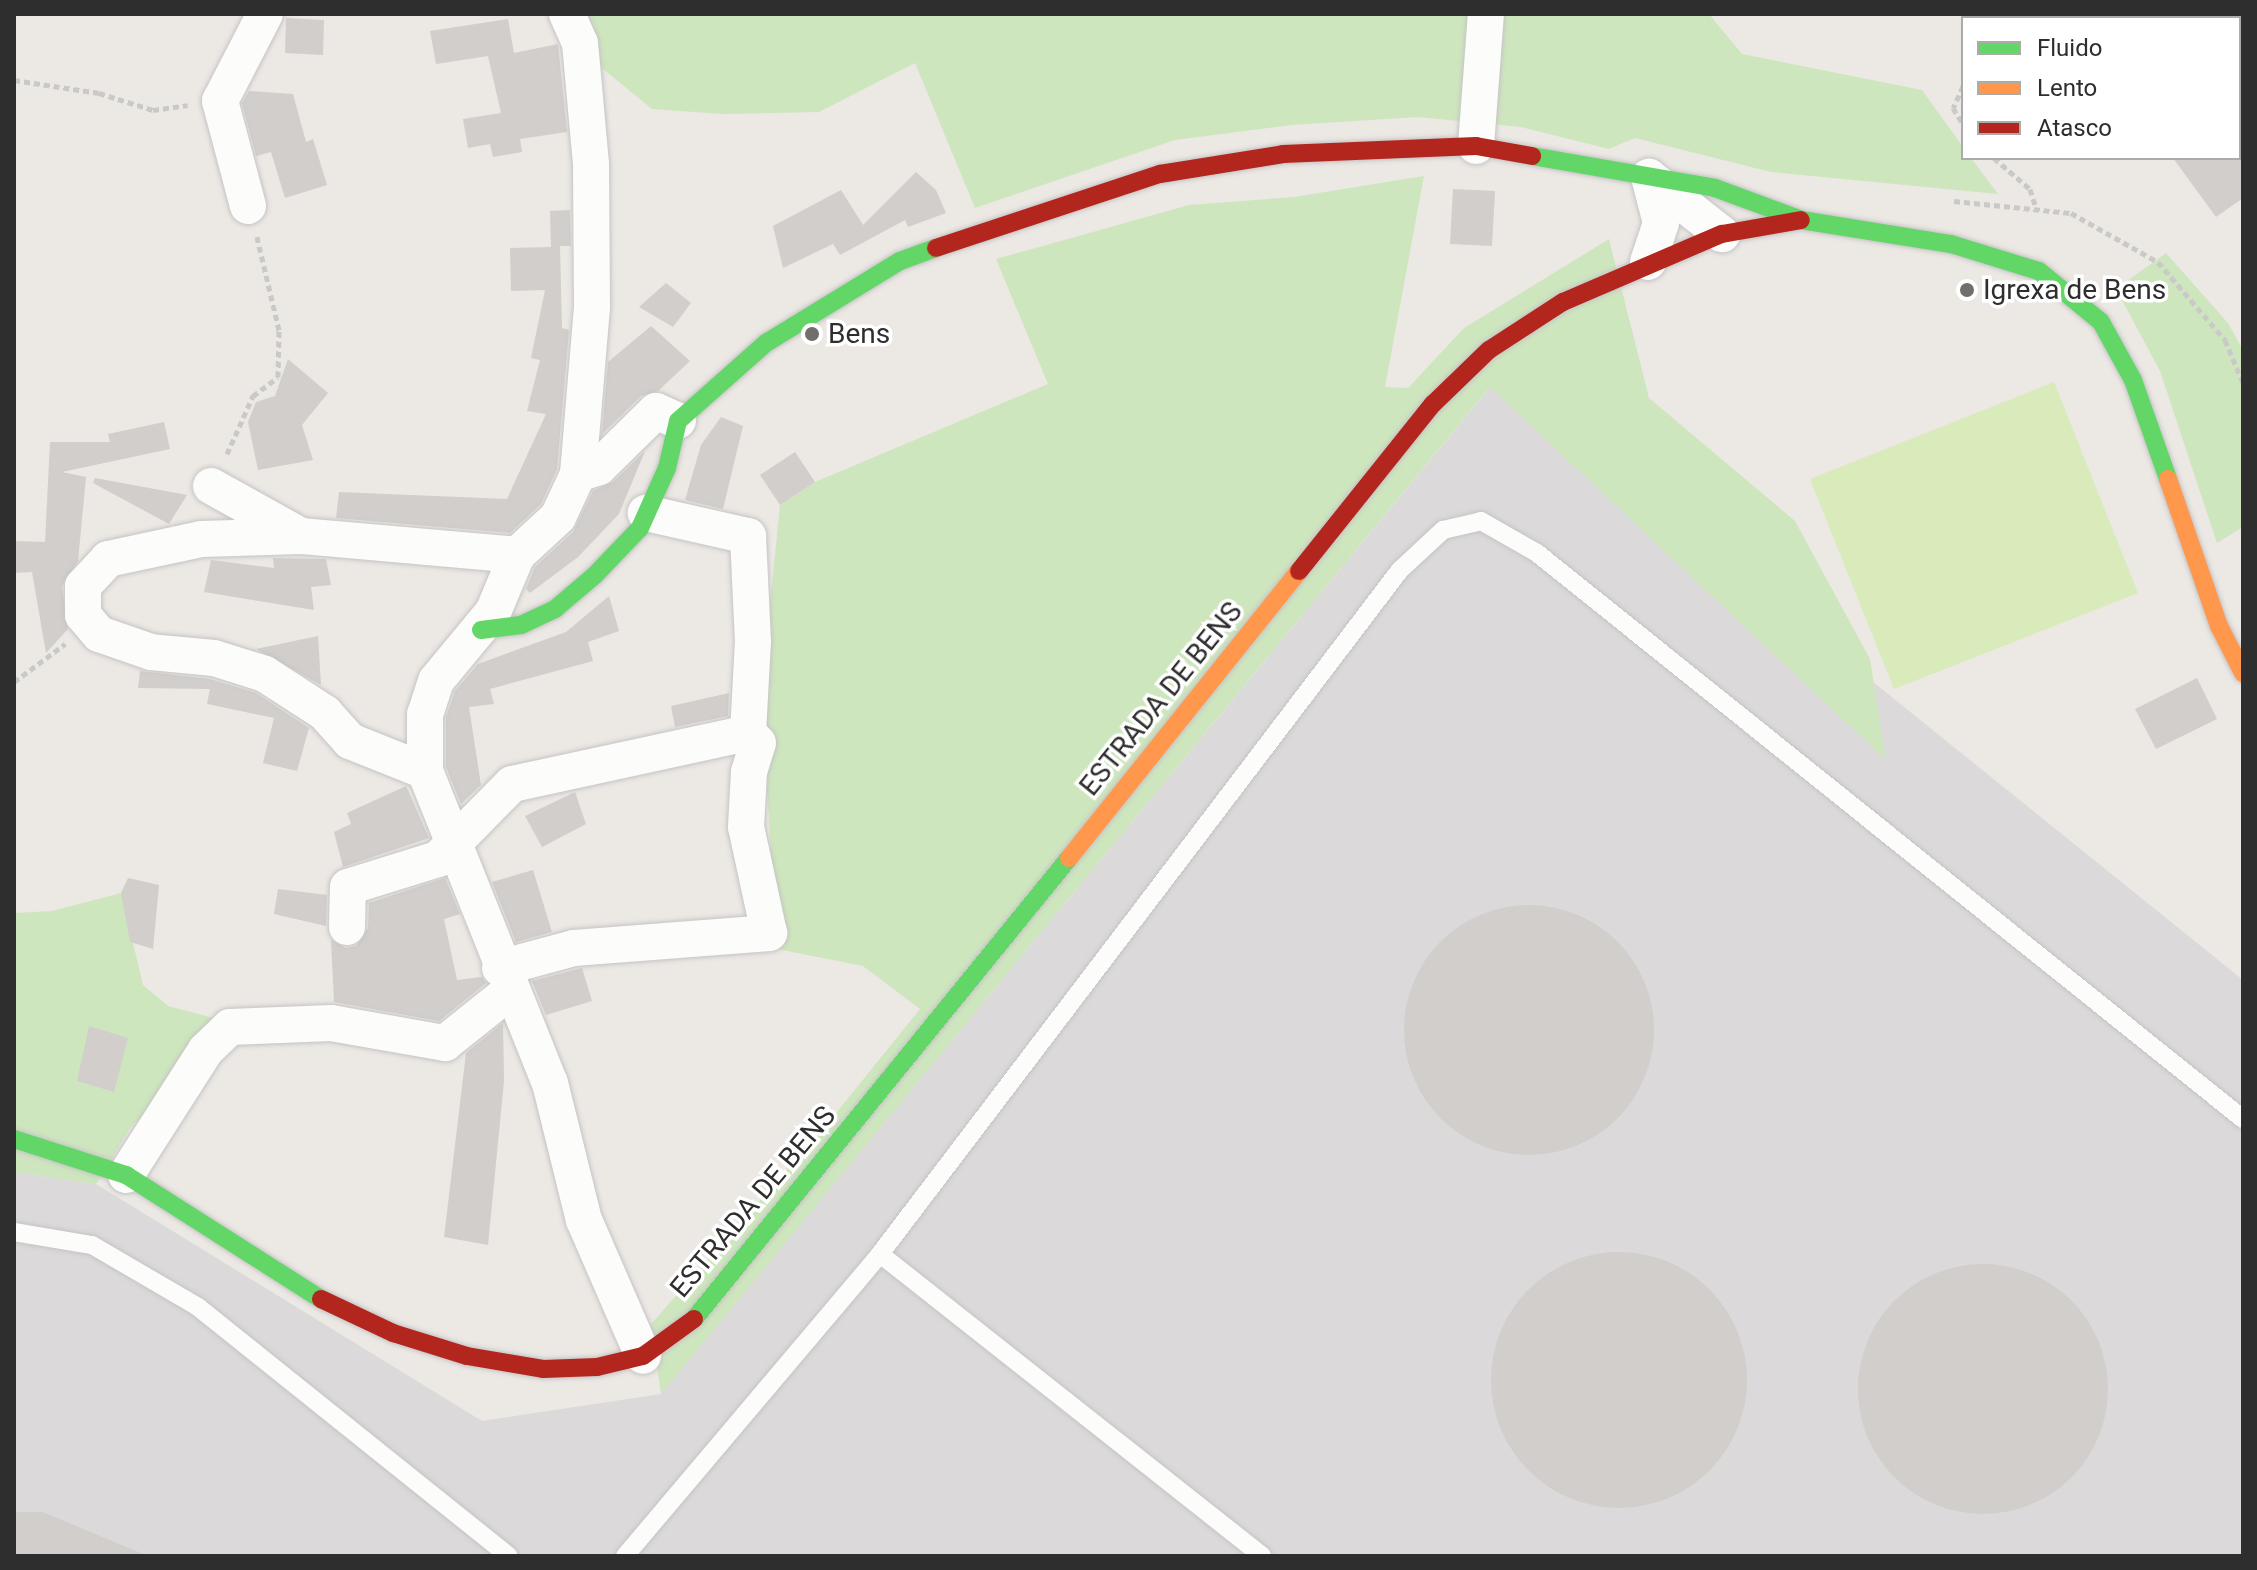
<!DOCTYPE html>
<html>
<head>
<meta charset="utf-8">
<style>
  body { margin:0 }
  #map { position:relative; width:2257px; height:1570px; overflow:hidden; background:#ece8e4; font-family:Roboto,sans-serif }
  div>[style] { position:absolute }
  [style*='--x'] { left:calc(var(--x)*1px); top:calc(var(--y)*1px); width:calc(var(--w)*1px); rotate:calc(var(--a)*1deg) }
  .industrial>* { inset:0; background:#dcd9db }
  .green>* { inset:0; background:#cee6be }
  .pitch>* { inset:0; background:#d9eabb }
  .building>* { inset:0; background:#d1cecb }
  .round { border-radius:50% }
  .path>* { height:5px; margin-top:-2.5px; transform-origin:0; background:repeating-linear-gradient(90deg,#c9c9c8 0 6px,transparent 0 10px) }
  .roads { filter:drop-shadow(0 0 2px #c5c4c5) drop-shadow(0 0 2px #c5c4c5) }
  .lane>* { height:18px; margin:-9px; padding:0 9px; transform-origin:9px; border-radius:9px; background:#fcfcfb }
  .street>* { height:36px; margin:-18px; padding:0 18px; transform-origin:18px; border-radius:18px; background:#fcfcfb }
  .fast>* { height:18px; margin:-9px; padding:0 9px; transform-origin:9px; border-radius:9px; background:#63d668 }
  .slow>* { height:18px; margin:-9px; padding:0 9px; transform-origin:9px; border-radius:9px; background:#ff974d }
  .jam>* { height:18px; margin:-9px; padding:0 9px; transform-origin:9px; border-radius:9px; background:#b3261e }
  .dots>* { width:22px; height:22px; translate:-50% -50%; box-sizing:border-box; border:4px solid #fff; border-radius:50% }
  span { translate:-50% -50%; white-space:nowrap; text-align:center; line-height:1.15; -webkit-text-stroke:7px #fff; paint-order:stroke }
  .poi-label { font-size:28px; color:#2e2e2e }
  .left { translate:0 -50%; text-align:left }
  .street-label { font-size:28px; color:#2e2e2e }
  .frame { position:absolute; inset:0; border:16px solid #2e2e2e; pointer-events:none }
  .legend { position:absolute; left:1961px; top:16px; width:280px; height:144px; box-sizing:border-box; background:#fff; border:2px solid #ababab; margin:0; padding:10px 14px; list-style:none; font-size:24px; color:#2e2e2e }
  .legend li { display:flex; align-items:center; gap:16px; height:40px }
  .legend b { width:40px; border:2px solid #ababab }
</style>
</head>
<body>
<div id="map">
  <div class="industrial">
    <i style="clip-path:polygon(1497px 379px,2243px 980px,2243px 1556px,14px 1556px,14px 1172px,96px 1184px,482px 1421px,661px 1394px)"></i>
  </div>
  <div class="green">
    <i style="clip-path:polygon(579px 14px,1709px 14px,1742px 54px,1922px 90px,1963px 147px,1963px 158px,1971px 158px,1998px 194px,1771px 172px,1635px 138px,1609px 149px,1521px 127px,1418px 117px,1292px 125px,1175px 140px,975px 208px,915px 63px,819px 112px,722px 114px,652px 109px,603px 69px)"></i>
    <i style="clip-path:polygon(1424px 176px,1385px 387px,1408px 388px,1464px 328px,1609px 239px,1649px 398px,1795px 521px,1870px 659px,1886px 760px,1490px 387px,661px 1394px,651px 1324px,828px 1123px,920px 1009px,863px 966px,777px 949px,761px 692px,780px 505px,815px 482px,1048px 384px,996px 259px,1189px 205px,1294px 197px)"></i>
    <i style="clip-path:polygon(2166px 253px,2228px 323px,2243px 350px,2243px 527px,2217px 543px,2160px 371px,2116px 289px)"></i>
    <i style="clip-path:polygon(121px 893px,143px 985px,168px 1006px,217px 1019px,173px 1084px,130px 1128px,96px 1184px,14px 1172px,14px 913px,52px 911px)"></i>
  </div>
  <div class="pitch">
    <i style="clip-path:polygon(2054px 382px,2138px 593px,1894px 689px,1810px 479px)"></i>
  </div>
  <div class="building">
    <i style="clip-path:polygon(286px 18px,324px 20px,323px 55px,285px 53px)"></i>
    <i style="clip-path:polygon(508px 19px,514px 53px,558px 44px,567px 132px,520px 139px,522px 152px,493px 157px,490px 144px,468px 148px,463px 119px,501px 113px,488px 56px,436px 64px,430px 31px)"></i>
    <i style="clip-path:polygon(249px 91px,293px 94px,306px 142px,313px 139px,327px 185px,285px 198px,271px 152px,256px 156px,242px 103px)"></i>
    <i style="clip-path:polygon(2173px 158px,2243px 158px,2243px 198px,2216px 217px)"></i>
    <i style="clip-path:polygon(916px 172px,936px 190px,946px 213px,908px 227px,905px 220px,840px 255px,833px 244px,783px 268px,773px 226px,841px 190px,863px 225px)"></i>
    <i style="clip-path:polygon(1453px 189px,1495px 191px,1492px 246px,1450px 244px)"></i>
    <i style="clip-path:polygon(570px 210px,571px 246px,560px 246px,562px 328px,569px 330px,557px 469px,541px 504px,510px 533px,336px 518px,339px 492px,507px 499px,546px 414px,527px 411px,540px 360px,531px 358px,545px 290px,511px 291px,510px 248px,551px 247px,550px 211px)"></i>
    <i style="clip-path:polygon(666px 283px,691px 303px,673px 327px,639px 307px)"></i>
    <i style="clip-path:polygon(651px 326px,690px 361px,658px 391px,641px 396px,602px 434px,608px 362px)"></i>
    <i style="clip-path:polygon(288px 359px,328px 393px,302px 425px,313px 460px,258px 470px,248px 422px,256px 402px,275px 396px)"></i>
    <i style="clip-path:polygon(721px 417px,743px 426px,723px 509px,685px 500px,701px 445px)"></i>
    <i style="clip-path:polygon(164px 422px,170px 449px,62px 472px,86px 477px,78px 561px,62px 586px,68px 629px,46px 653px,32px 572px,14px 573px,14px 541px,45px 542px,50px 442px,110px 442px,108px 434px)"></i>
    <i style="clip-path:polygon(645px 451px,619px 514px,578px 557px,530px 593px,526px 589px,535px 567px,573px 532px,593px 491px,613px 482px)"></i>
    <i style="clip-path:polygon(795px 452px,815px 482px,780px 505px,760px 475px)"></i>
    <i style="clip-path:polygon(95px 478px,187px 495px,169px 524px,93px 483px)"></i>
    <i style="clip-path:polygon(273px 558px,326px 559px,331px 585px,311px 587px,314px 610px,204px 592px,211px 560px,274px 568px)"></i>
    <i style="clip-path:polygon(609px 596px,619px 631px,588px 642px,593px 661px,490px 689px,494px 704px,469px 707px,481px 785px,461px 804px,446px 767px,446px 717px,455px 691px,478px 664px,566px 632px)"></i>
    <i style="clip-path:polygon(318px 636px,321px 685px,256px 649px)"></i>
    <i style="clip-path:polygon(140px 671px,210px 679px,256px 693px,309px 728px,297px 771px,263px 763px,274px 718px,207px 704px,210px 689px,138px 688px)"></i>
    <i style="clip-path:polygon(2197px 678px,2217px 719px,2156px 749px,2135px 709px)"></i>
    <i style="clip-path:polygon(729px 693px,728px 716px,675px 727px,671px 706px)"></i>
    <i style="clip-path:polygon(406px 786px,429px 838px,343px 867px,334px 832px,351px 824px,347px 813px)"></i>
    <i style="clip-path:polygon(575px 792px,586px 824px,542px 847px,525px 816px)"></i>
    <i style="clip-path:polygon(533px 870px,552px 932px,516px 942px,492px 882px)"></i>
    <i style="clip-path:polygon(128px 878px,159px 885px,153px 949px,130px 942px,121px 893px)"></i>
    <i style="clip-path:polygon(445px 878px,460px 914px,444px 919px,457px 980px,482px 977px,486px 983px,439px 1021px,334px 1002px,331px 940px,346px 948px,356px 946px,368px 928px,369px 903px)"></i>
    <i style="clip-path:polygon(278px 889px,327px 895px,326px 926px,274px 914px)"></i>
    <i class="round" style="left:1404px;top:905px;width:250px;height:250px"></i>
    <i style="clip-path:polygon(582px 968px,592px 1001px,546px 1015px,532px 981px)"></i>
    <i style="clip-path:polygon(503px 1023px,504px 1081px,488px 1245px,444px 1237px,466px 1053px)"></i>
    <i style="clip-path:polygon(89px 1026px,128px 1038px,114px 1092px,77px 1081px)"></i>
    <i class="round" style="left:1491px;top:1252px;width:256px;height:256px"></i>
    <i class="round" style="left:1858px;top:1264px;width:250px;height:250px"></i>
    <i style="clip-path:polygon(14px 1512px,43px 1512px,148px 1556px,14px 1556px)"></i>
  </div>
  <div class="path">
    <i style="--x:14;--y:80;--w:86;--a:8.7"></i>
    <i style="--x:99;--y:93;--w:57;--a:17.5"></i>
    <i style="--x:153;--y:110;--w:35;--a:-8"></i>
    <i style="--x:1963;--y:86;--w:24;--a:114"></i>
    <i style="--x:1953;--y:108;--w:19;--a:58"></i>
    <i style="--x:1994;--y:158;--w:48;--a:40.7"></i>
    <i style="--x:2030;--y:189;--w:22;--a:72"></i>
    <i style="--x:1954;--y:201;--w:118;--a:5.9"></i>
    <i style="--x:2071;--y:213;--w:100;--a:29.4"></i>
    <i style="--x:2158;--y:262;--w:103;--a:49.3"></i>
    <i style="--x:2225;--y:340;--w:47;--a:67.3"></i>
    <i style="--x:227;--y:454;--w:64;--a:-65.9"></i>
    <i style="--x:253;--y:396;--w:31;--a:-37"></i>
    <i style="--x:278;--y:377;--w:47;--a:-88.8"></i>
    <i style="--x:279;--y:330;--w:96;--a:-103.3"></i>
    <i style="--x:14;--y:682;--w:64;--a:-36.7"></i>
  </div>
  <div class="roads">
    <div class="lane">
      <i style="--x:14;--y:1232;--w:79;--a:9.5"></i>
      <i style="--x:92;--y:1245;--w:123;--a:30.3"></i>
      <i style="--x:198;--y:1307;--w:398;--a:38.7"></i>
      <i style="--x:880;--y:1254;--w:487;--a:38.3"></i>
      <i style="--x:625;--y:1556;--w:395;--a:-49.8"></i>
      <i style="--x:880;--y:1254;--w:859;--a:-52.76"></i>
      <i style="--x:1400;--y:570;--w:59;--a:-42.9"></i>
      <i style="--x:1443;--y:530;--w:39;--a:-13"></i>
      <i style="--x:1481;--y:521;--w:64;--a:29.7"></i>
      <i style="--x:1537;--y:553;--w:905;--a:38.72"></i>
    </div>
    <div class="street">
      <i style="--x:567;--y:14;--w:32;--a:66"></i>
      <i style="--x:580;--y:43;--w:122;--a:84.8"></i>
      <i style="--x:591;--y:165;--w:142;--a:89.6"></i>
      <i style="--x:592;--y:307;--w:168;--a:94.8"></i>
      <i style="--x:578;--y:474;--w:47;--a:114.9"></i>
      <i style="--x:558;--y:517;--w:56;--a:137.2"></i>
      <i style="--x:517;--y:555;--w:62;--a:112.8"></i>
      <i style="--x:493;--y:612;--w:89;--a:129.6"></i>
      <i style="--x:436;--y:681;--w:35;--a:108"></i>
      <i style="--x:425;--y:714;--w:57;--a:90"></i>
      <i style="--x:425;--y:771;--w:336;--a:68.2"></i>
      <i style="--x:550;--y:1083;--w:141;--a:76.1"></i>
      <i style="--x:584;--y:1220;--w:148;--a:66.5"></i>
      <i style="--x:2170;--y:18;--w:5;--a:-53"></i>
      <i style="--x:1476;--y:146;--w:132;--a:-85.7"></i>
      <i style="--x:1649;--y:177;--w:93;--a:38"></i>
      <i style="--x:248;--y:206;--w:109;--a:-104.9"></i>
      <i style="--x:220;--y:101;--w:98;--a:-62.7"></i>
      <i style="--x:1648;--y:262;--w:41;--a:-71.6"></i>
      <i style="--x:1661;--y:223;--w:48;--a:-104.6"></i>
      <i style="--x:578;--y:474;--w:22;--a:-18"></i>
      <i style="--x:599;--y:467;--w:80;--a:-44.5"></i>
      <i style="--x:656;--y:411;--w:24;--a:24"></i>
      <i style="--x:211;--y:486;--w:103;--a:29.1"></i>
      <i style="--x:425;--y:771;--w:81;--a:-158.2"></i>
      <i style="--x:350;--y:741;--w:38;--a:-132"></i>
      <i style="--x:325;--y:713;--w:72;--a:-147"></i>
      <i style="--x:265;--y:674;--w:53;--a:-162.6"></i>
      <i style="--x:214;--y:658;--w:63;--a:-174.6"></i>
      <i style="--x:151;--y:652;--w:55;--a:-160.9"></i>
      <i style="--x:99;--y:634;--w:25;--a:-130"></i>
      <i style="--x:83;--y:615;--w:29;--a:-90"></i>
      <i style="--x:83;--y:586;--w:37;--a:-47"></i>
      <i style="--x:108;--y:559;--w:95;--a:-12.1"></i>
      <i style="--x:201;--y:539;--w:100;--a:-1.7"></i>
      <i style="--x:301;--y:536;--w:217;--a:5"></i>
      <i style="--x:347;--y:927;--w:40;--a:-88.6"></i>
      <i style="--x:348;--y:887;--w:94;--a:-17.3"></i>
      <i style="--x:438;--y:859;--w:105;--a:-45.4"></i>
      <i style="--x:512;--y:784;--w:241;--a:-12.2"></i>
      <i style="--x:748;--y:733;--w:91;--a:-86.9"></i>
      <i style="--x:753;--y:642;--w:106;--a:-92.7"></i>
      <i style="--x:748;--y:536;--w:105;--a:-167.3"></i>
      <i style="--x:500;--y:968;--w:77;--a:-15.1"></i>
      <i style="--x:574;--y:948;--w:196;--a:-4.4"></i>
      <i style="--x:769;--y:933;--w:108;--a:-102.2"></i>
      <i style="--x:746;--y:827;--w:55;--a:-86.9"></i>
      <i style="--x:749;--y:772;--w:30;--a:-73"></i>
      <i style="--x:758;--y:743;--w:14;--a:-135"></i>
      <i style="--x:126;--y:1175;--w:148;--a:-57.4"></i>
      <i style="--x:206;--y:1050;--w:33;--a:-44"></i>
      <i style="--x:230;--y:1027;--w:101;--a:-2.3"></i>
      <i style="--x:331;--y:1023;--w:116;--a:10"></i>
      <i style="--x:445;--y:1043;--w:82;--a:-38.6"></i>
    </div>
    <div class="fast">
      <i style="--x:1532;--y:156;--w:186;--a:9.9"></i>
      <i style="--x:1715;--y:188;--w:93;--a:20.2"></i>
      <i style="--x:1801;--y:220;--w:152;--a:9.1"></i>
      <i style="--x:1951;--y:244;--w:92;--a:17.1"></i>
      <i style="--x:2039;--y:271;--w:80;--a:39.4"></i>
      <i style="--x:2101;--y:322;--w:66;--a:61.1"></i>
      <i style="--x:2133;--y:380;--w:105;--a:70.5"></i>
      <i style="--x:481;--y:630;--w:40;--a:-7.1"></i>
      <i style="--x:521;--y:625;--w:38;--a:-25"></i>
      <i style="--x:555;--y:609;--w:52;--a:-40.4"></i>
      <i style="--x:595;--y:575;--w:65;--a:-46.2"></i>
      <i style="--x:640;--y:528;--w:66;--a:-65.8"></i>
      <i style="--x:667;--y:468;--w:48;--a:-76.8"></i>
      <i style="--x:678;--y:421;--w:118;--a:-41.6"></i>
      <i style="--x:766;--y:343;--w:157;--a:-31.5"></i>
      <i style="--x:900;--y:261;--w:38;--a:-20"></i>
      <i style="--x:14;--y:1139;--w:118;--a:17.8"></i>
      <i style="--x:126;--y:1175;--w:231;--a:32.5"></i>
      <i style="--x:694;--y:1319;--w:594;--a:-50.87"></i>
    </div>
    <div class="slow">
      <i style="--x:2168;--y:479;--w:156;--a:70.9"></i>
      <i style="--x:2219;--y:626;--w:53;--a:62.9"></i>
      <i style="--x:1069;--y:858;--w:368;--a:-51.3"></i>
    </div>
    <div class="jam">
      <i style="--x:936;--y:248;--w:236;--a:-18.3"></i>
      <i style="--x:1160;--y:174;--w:125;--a:-9.2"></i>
      <i style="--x:1283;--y:154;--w:193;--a:-2.4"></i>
      <i style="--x:1476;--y:146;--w:57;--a:10.1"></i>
      <i style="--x:1299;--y:571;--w:214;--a:-51.3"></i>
      <i style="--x:1433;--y:404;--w:78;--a:-44"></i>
      <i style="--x:1489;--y:350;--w:88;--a:-33"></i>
      <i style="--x:1563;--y:302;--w:173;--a:-23.2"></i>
      <i style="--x:1722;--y:234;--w:80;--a:-10"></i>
      <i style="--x:321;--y:1299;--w:80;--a:25.3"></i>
      <i style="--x:393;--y:1333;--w:77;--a:17.3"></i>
      <i style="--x:467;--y:1356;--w:77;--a:9.7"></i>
      <i style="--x:543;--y:1369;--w:54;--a:-2.1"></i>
      <i style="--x:597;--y:1367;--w:47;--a:-13.4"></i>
      <i style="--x:643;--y:1356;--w:63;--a:-36"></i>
    </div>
  </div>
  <div class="dots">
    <i style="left:1967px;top:290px;background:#706f6e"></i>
    <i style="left:812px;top:334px;background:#706f6e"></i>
  </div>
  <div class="poi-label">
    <span class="left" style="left:1983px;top:290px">Igrexa de Bens</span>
    <span class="left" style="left:828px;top:334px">Bens</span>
  </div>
  <div class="street-label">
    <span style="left:1161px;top:699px;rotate:-51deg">ESTRADA DE BENS</span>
    <span style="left:753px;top:1202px;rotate:-50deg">ESTRADA DE BENS</span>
  </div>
  <div class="frame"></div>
  <ul class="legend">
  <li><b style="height:10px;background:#63d668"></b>Fluido</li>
  <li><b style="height:10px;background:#ff974d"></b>Lento</li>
  <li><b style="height:10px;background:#b3261e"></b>Atasco</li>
  </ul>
</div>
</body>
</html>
